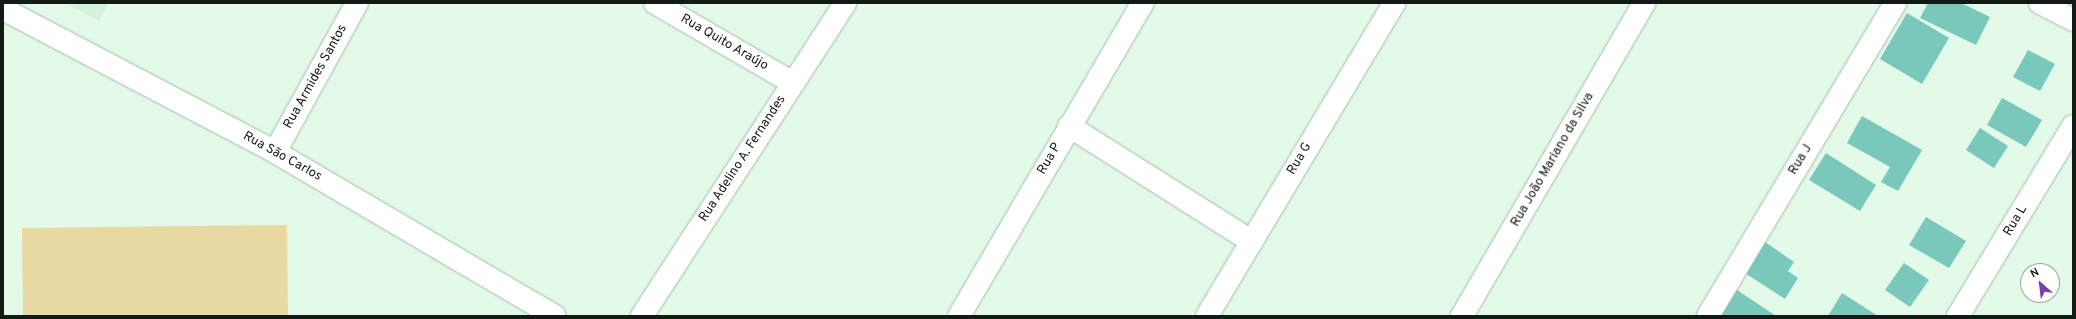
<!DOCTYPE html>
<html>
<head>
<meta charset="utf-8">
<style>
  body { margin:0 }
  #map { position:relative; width:2076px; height:319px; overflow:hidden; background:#e2fae7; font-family:Overpass,sans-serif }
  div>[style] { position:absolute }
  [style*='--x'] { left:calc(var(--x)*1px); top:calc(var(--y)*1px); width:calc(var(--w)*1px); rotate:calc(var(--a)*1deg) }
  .built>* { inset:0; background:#d3f2da }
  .green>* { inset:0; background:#e8d8a2 }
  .building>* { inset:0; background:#79c8bb }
  .roads { filter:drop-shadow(0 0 1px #a6bdab) drop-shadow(0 0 1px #a6bdab) }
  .minor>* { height:22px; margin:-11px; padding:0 11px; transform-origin:11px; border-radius:11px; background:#fff }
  span { translate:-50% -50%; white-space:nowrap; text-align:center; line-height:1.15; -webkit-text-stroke:4px #fff; paint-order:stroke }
  .street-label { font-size:13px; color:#111a14 }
  .frame { position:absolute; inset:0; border:4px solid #111a14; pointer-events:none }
  .north { position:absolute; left:2020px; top:263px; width:40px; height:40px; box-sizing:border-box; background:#fff; border:1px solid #a0a3a1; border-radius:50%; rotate:332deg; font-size:11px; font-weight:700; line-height:16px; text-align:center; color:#111a14 }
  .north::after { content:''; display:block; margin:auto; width:14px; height:18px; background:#763db3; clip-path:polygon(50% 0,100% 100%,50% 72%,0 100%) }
</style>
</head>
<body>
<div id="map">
  <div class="built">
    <i style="clip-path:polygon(66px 3px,109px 3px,99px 21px)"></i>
  </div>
  <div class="green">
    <i style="clip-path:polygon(287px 225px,288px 316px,23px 316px,22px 228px)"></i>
  </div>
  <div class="building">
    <i style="clip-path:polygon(1928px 3px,1961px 3px,1990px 17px,1976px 45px,1920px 18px)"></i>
    <i style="clip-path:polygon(1907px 13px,1949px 38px,1922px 84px,1880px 59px)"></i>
    <i style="clip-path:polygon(2028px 50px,2055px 64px,2040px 91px,2013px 77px)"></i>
    <i style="clip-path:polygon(2002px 98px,2042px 120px,2026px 147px,1987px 125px)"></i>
    <i style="clip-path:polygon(1862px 116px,1922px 150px,1898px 191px,1881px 182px,1890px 167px,1847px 143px)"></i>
    <i style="clip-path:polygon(1980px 128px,2008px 146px,1994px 168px,1966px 150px)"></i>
    <i style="clip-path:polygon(1826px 153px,1876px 185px,1860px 211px,1809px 180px)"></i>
    <i style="clip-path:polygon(1926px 217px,1966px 241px,1949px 268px,1909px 245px)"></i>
    <i style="clip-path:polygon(1765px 242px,1794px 262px,1788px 271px,1798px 278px,1785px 299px,1745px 273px)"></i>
    <i style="clip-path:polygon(1904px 263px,1929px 280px,1910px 307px,1885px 290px)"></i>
    <i style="clip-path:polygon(1737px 290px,1776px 316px,1719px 316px)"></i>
    <i style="clip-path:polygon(1842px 293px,1878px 316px,1828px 316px)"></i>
  </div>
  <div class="roads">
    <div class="minor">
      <i style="--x:655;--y:3;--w:160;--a:30.1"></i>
      <i style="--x:2040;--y:3;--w:37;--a:27"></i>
      <i style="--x:3;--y:9;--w:307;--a:27.7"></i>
      <i style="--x:275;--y:152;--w:324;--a:30.4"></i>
      <i style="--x:1069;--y:126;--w:215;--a:32.3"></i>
      <i style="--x:275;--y:152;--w:170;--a:-61.2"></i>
      <i style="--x:642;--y:316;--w:373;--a:-57"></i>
      <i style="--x:959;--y:316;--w:363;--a:-59.6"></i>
      <i style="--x:1207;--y:316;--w:365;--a:-59.1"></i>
      <i style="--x:1462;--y:316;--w:362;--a:-59.8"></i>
      <i style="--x:1708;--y:316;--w:365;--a:-59.1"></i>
      <i style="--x:1958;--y:316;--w:222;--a:-58.8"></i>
    </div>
  </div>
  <div class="street-label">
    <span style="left:724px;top:43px;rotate:30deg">Rua Quito Araújo</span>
    <span style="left:316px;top:77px;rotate:-61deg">Rua Armides Santos</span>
    <span style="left:282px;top:157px;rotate:29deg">Rua São Carlos</span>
    <span style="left:743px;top:159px;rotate:-57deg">Rua Adelino A. Fernandes</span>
    <span style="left:1050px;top:159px;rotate:-60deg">Rua P</span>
    <span style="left:1300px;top:159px;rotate:-59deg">Rua G</span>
    <span style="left:1553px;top:160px;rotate:-60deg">Rua João Mariano da Silva</span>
    <span style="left:1801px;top:160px;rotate:-59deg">Rua J</span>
    <span style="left:2016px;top:221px;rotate:-59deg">Rua L</span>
  </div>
  <div class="frame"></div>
  <div class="north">N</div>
</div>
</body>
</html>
